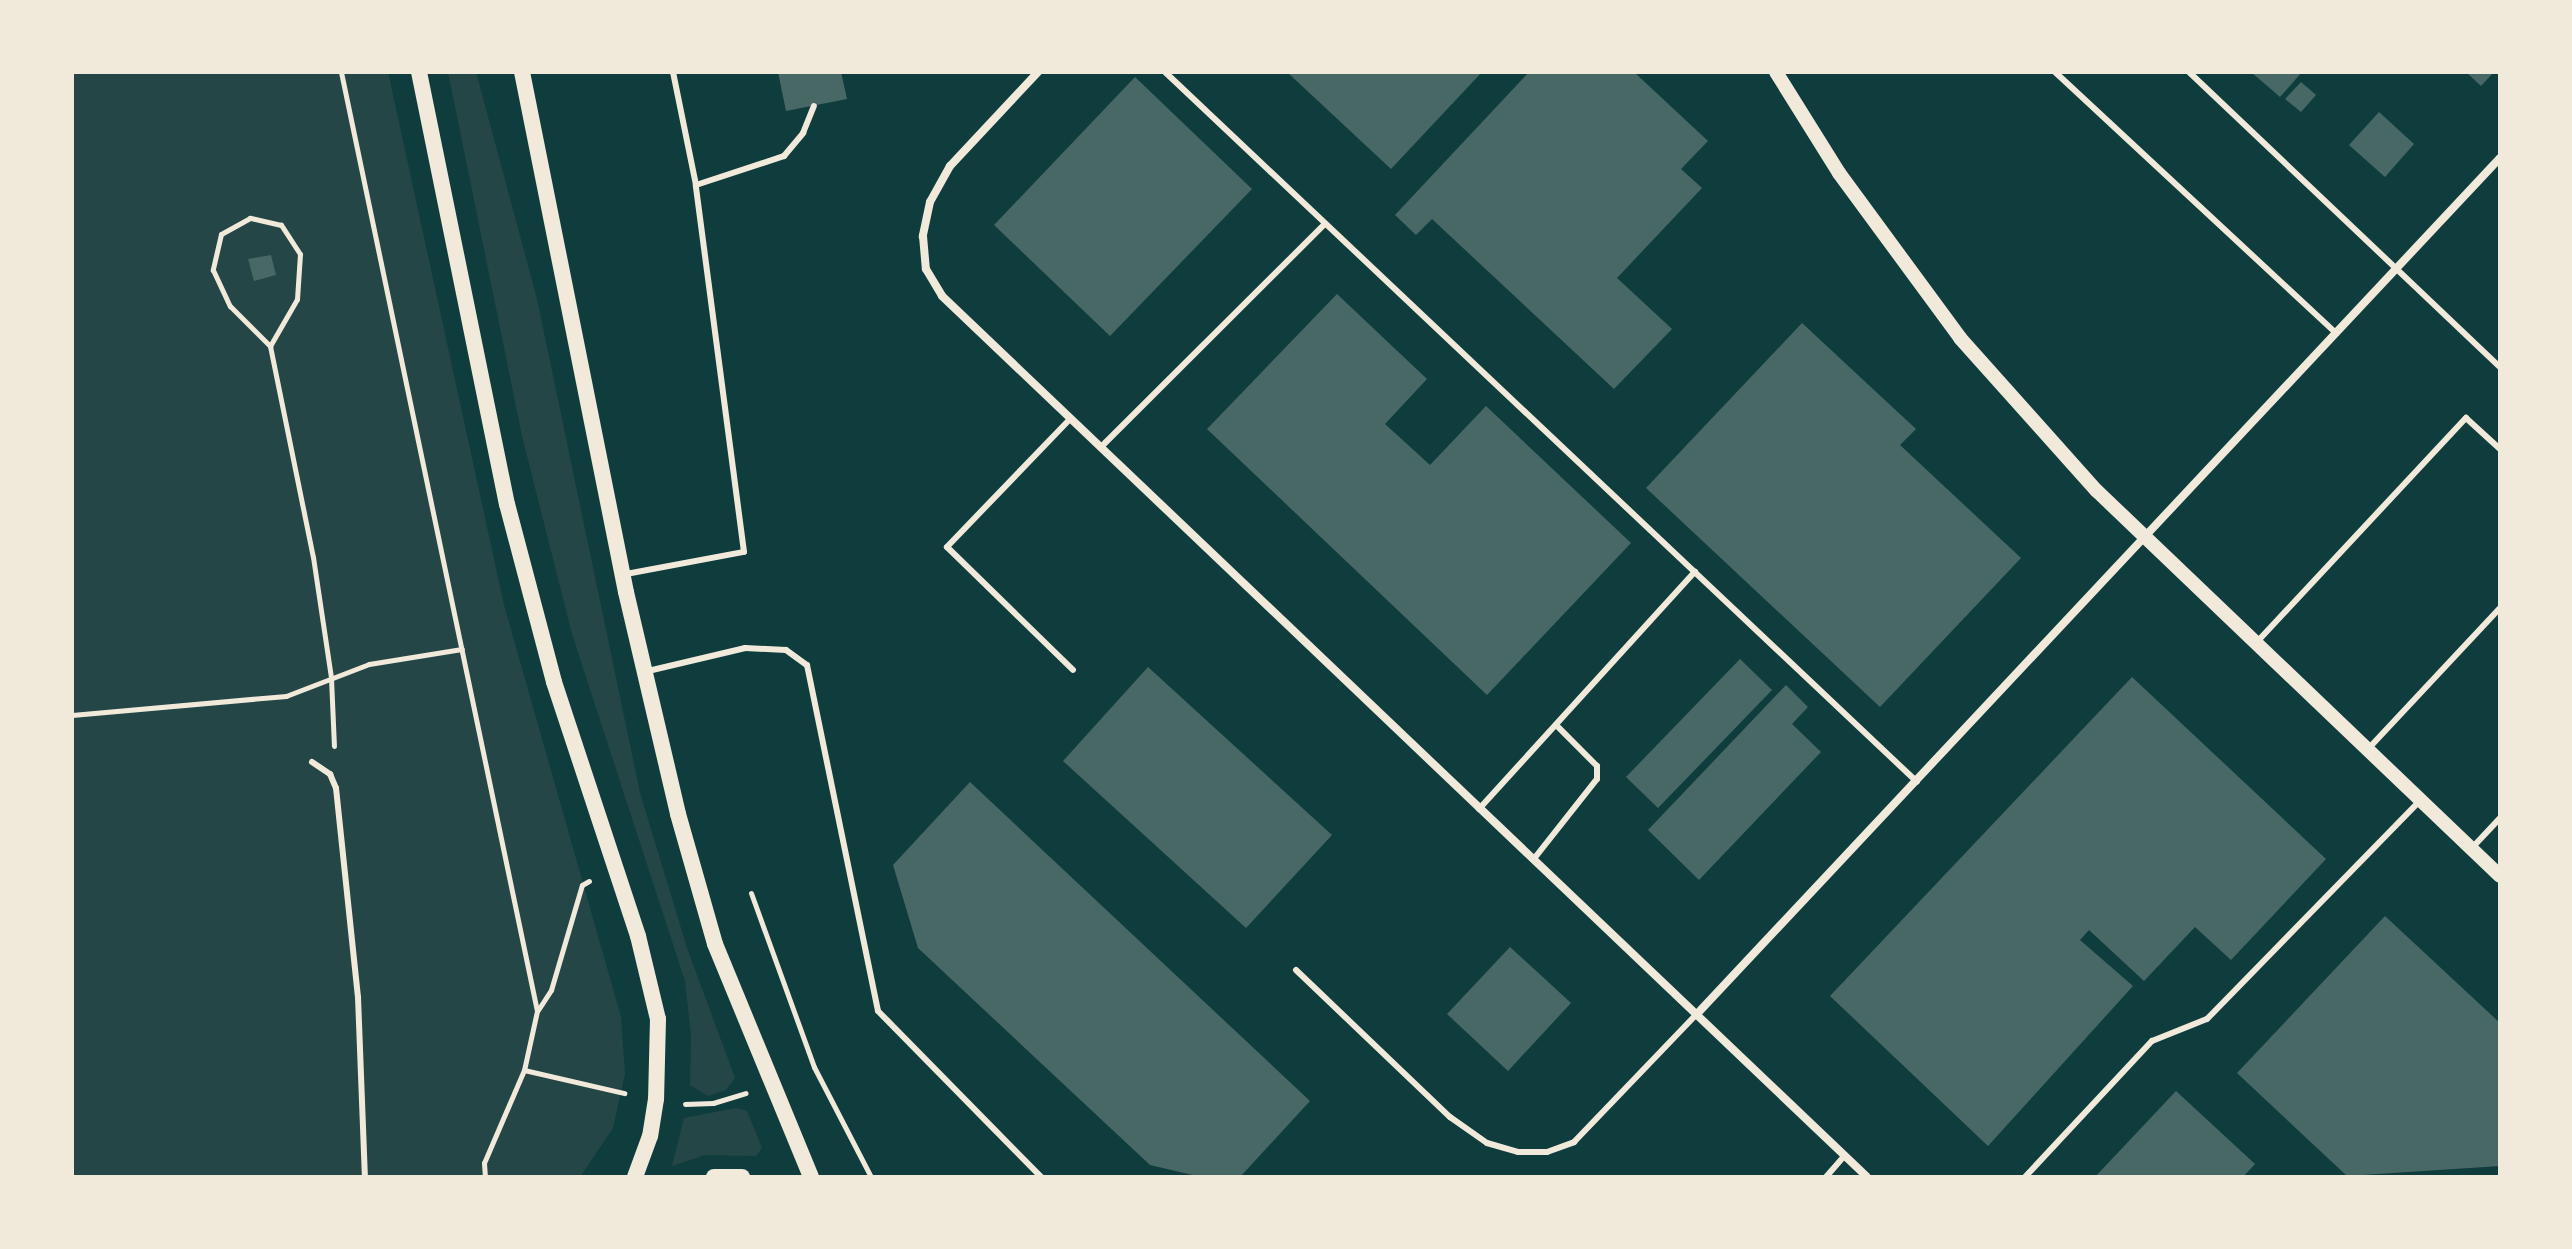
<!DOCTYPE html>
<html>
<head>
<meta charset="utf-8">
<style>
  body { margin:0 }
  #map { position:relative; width:2572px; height:1249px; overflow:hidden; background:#0f3d3e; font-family:Poppins,sans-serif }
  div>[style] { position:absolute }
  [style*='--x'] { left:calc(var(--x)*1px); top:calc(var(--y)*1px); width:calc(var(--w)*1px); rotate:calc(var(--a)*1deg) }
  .green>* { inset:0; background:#244646 }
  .building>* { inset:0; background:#486865 }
  .path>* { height:5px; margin:-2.5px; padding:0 2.5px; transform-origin:2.5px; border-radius:2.5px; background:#f1e9da }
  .service>* { height:6px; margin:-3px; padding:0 3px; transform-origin:3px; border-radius:3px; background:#f1e9da }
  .minor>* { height:8px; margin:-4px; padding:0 4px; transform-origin:4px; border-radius:4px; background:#f1e9da }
  .tertiary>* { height:14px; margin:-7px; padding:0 7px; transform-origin:7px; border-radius:7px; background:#f1e9da }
  .secondary>* { height:16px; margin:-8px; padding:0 8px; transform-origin:8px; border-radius:8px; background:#f1e9da }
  span { translate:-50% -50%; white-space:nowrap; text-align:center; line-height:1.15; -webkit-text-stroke:8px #f1e9da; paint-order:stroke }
  .frame { position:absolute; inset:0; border:74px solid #f1e9da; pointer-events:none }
</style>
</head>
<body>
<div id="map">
  <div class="green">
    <i style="clip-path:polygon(72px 72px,388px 72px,504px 605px,621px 1017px,625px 1074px,613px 1128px,580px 1177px,72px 1177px)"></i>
    <i style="clip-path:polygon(448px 72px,476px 72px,537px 299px,640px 793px,687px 948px,735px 1078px,726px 1090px,708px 1096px,690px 1085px,691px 1036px,685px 981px,572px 634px,522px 436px)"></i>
    <i style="clip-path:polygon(736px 1108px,747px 1111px,762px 1148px,756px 1156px,705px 1155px,672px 1166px,684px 1118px)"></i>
  </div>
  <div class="building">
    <i style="clip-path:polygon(778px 72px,841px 72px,847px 99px,786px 111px)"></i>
    <i style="clip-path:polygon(1287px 72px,1482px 72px,1391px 169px)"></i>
    <i style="clip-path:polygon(1529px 72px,1634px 72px,1708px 141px,1681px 169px,1702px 188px,1617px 278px,1672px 329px,1614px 389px,1432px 219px,1416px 235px,1395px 215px)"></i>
    <i style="clip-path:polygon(2251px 72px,2302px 72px,2280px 97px)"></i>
    <i style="clip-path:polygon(2466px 72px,2494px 72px,2481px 86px)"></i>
    <i style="clip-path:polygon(1135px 77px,1252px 189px,1110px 336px,994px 225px)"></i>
    <i style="clip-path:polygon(2301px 82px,2316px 95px,2301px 112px,2285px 99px)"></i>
    <i style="clip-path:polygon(2379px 112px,2414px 144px,2385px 177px,2349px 145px)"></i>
    <i style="clip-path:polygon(271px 255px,276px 275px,254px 281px,248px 259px)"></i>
    <i style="clip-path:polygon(1337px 294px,1427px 379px,1385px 424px,1430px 465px,1486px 406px,1631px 543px,1487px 695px,1207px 429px)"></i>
    <i style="clip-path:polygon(1802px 323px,1916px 429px,1900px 445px,2021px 558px,1880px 707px,1646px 488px)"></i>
    <i style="clip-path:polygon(1740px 659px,1772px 690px,1658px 808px,1626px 777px)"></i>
    <i style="clip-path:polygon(1148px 667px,1332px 835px,1246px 928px,1063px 761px)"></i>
    <i style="clip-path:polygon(2132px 677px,2326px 859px,2231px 960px,2195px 927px,2144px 981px,2089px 930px,2080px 940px,2133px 986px,1988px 1146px,1830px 996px)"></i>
    <i style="clip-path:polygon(1786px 685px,1808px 707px,1792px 724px,1821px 752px,1699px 880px,1648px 830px)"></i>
    <i style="clip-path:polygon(970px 782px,1310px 1101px,1240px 1177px,1201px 1177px,1150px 1165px,918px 948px,893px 865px)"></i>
    <i style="clip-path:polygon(2385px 916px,2500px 1023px,2500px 1166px,2347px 1176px,2237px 1073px)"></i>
    <i style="clip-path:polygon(1510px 947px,1571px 1003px,1508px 1071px,1447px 1014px)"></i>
    <i style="clip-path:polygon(2176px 1091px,2255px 1164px,2243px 1177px,2095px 1177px)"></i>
  </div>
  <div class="path">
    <i style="--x:341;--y:72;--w:959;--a:78.21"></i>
    <i style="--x:537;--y:1011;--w:60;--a:102.4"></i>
    <i style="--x:524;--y:1070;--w:101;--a:113.3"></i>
    <i style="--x:484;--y:1163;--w:14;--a:86"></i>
    <i style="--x:270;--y:346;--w:54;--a:-60.1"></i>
    <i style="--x:297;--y:299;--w:45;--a:-86.2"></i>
    <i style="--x:300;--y:254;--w:35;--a:-123"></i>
    <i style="--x:281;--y:225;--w:32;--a:-167"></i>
    <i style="--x:250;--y:218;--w:33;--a:151"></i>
    <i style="--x:221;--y:234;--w:37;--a:103"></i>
    <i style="--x:213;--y:270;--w:40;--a:65"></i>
    <i style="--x:230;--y:306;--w:57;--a:45"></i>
    <i style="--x:270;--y:346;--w:215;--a:78.5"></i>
    <i style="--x:313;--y:557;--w:122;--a:81.5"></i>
    <i style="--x:331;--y:678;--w:68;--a:87.5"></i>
    <i style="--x:72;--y:715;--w:215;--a:-5.1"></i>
    <i style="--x:286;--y:696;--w:89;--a:-21.1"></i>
    <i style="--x:369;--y:664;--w:94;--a:-9.2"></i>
    <i style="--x:751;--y:893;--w:185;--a:70.1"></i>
    <i style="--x:814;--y:1067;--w:124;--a:62.6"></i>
    <i style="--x:538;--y:1010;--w:24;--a:-57"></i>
    <i style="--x:551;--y:990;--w:109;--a:-73.6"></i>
    <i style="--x:582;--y:885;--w:8;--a:-30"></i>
    <i style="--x:524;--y:1070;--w:103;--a:13"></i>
    <i style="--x:685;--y:1104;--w:28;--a:-2"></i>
    <i style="--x:713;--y:1103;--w:34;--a:-17"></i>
  </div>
  <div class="service">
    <i style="--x:1165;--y:72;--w:1034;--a:43.35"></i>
    <i style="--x:2055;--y:72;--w:384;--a:42.9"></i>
    <i style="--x:2189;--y:72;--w:429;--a:43.5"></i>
    <i style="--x:696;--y:185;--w:93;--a:-18.2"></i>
    <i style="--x:784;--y:156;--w:30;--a:-50"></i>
    <i style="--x:803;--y:133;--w:29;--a:-68"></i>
    <i style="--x:1071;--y:418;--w:179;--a:133.9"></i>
    <i style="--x:947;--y:547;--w:176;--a:44.3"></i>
    <i style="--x:1101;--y:447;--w:316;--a:-44.9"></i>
    <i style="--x:626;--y:574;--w:120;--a:-10.6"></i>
    <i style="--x:744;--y:552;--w:370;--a:-97.5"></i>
    <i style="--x:696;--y:185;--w:115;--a:-101.5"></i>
    <i style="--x:2256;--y:643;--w:308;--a:-47"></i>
    <i style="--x:2466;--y:418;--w:46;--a:42.4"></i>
    <i style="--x:648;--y:671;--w:100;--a:-13.3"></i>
    <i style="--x:745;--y:648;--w:41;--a:2.8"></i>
    <i style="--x:786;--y:650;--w:26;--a:36"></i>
    <i style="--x:807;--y:665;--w:353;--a:78.4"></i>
    <i style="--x:878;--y:1011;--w:233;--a:45.5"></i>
    <i style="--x:2369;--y:748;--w:192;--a:-46.9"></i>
    <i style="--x:312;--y:762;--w:22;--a:34"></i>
    <i style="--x:330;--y:774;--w:15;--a:67"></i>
    <i style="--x:336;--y:788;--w:210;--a:84"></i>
    <i style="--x:358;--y:997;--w:180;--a:87.8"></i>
    <i style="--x:1479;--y:809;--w:321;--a:-47.7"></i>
    <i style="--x:2471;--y:849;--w:42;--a:-46.9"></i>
    <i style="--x:1533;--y:860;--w:103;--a:-51.7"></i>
    <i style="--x:1597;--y:779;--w:13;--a:-90"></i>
    <i style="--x:1597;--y:766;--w:58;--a:-135"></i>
    <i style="--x:1296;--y:970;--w:213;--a:43.7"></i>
    <i style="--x:1450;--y:1117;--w:45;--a:35.1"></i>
    <i style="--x:1487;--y:1143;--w:32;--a:16"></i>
    <i style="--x:1518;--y:1152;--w:29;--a:0"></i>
    <i style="--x:1547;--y:1152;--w:29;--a:-20"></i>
    <i style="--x:1574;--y:1142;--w:176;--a:-46.2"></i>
    <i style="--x:1826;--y:1177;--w:28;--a:-49"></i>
    <i style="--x:2025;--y:1177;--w:186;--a:-47"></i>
    <i style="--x:2152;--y:1041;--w:59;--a:-21.8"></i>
    <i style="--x:2207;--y:1019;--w:305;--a:-45.7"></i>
  </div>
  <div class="minor">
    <i style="--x:1038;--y:72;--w:129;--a:133.1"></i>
    <i style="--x:950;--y:166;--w:41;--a:119.1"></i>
    <i style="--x:930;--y:202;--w:35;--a:102"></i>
    <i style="--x:923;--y:236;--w:33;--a:85"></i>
    <i style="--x:926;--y:269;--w:31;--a:59"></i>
    <i style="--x:942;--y:296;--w:1277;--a:43.6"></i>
    <i style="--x:1696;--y:1015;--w:1175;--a:-46.83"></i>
  </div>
  <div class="tertiary">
    <i style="--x:1776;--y:72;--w:119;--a:58"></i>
    <i style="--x:1839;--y:173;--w:205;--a:53.7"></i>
    <i style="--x:1960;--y:338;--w:205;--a:48.2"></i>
    <i style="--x:2097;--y:491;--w:557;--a:43.69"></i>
  </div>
  <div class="secondary">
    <i style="--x:419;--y:72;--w:441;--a:78.5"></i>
    <i style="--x:507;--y:504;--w:184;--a:75.2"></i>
    <i style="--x:554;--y:682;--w:268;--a:71.7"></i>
    <i style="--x:638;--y:936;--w:85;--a:76.5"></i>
    <i style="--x:658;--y:1019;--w:80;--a:91.4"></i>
    <i style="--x:656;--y:1099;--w:37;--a:99"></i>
    <i style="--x:650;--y:1136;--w:44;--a:110.1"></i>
    <i style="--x:522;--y:72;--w:530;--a:78.69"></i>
    <i style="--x:626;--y:592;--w:228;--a:76.8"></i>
    <i style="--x:678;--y:814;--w:135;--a:74.1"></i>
    <i style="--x:715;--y:944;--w:252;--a:67.6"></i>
    <i style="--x:714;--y:1177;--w:28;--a:0"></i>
  </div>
  <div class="frame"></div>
</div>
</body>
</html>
